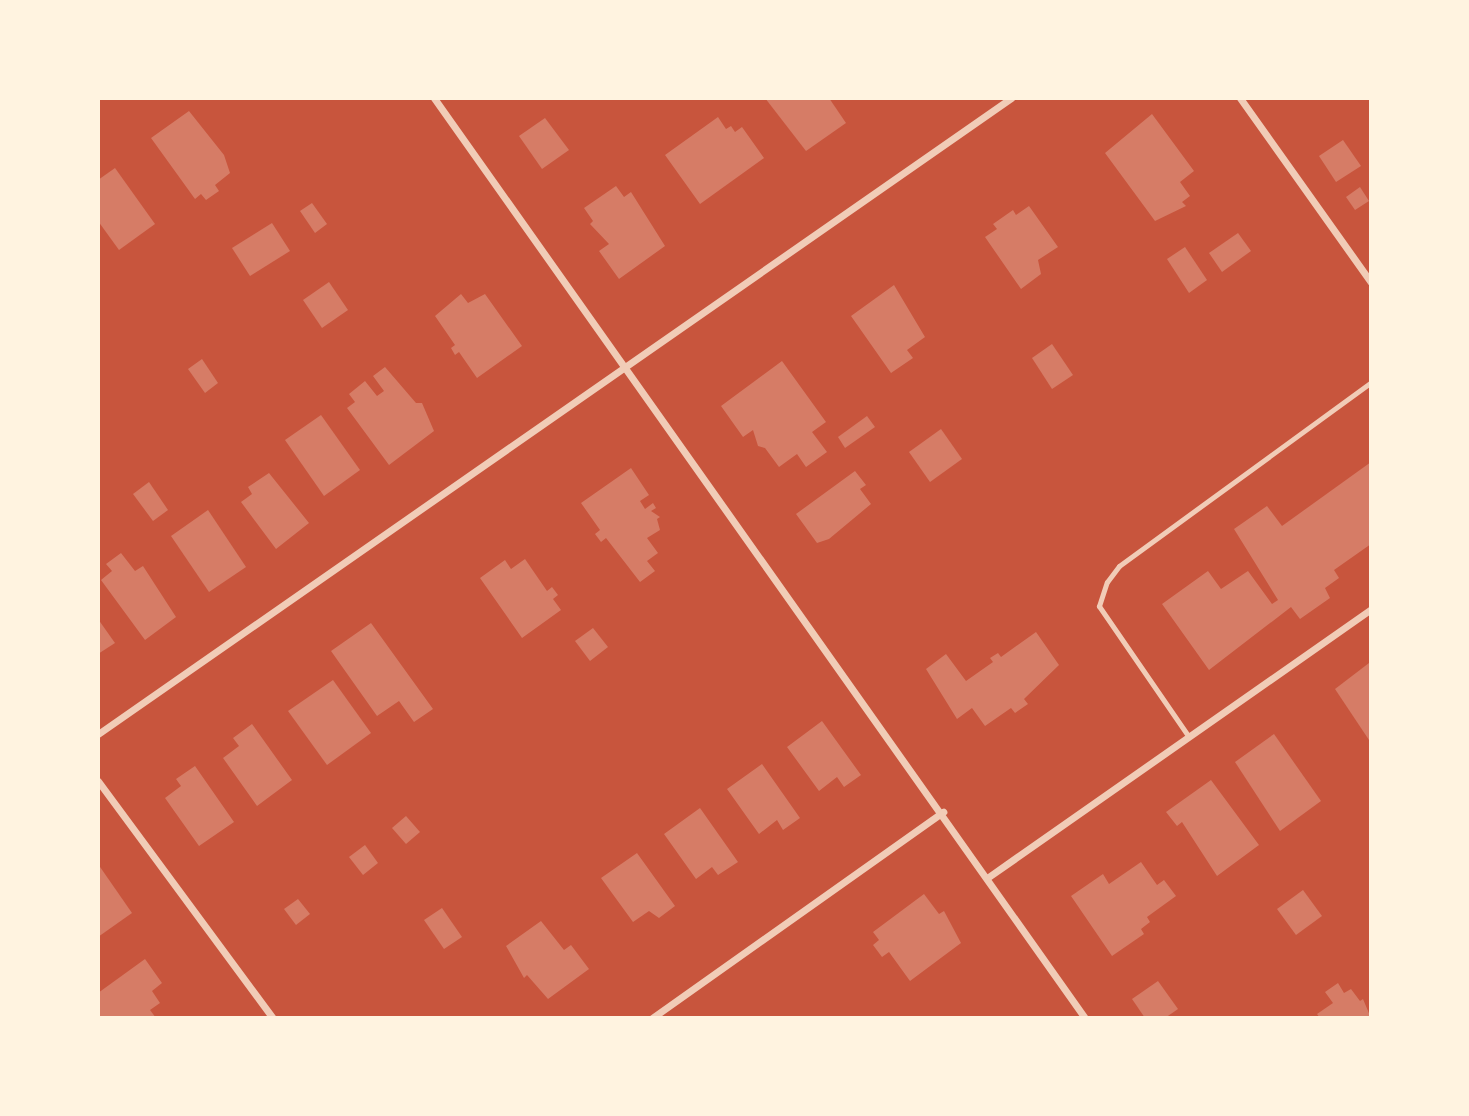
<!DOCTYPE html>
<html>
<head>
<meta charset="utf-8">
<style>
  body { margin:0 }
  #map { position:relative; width:1469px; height:1116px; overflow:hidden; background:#c8553d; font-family:"Open Sans",sans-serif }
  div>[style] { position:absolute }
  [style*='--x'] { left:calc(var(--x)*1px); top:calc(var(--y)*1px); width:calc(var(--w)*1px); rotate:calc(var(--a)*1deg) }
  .building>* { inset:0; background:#d67c66 }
  .service>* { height:5px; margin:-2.5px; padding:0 2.5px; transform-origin:2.5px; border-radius:2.5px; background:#f1ccb7 }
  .minor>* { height:7px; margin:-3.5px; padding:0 3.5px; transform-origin:3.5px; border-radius:3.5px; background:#f1ccb7 }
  span { translate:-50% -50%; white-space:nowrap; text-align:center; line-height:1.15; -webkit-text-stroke:7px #fff3e0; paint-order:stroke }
  .frame { position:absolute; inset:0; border:100px solid #fff3e0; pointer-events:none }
</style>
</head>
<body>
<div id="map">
  <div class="building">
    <i style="clip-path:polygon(765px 98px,829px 98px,846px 123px,806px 151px)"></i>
    <i style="clip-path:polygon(189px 111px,224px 155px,230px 173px,215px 185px,219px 191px,206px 200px,201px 194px,195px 199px,151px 138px)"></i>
    <i style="clip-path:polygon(1152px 114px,1194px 171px,1180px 182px,1190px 196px,1182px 202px,1186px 206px,1155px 221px,1105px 153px)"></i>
    <i style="clip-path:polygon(718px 117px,726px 129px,731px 126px,735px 132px,742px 127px,764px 158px,700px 204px,665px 155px)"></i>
    <i style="clip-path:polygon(545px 118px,569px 150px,542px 169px,519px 136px)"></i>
    <i style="clip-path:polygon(1343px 140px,1361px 166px,1336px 182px,1319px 156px)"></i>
    <i style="clip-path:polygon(115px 168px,155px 224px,119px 250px,98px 221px,98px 180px)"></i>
    <i style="clip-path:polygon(616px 186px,624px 197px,631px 192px,665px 246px,619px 279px,599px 251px,609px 244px,590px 224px,593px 221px,584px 208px)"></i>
    <i style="clip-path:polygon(1360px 187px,1369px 201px,1355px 210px,1346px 197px)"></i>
    <i style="clip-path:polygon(312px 203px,327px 224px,315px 233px,300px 211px)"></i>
    <i style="clip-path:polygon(1029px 206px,1058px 247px,1038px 260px,1041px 274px,1021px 289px,985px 237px,997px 229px,993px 224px,1013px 210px,1016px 215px)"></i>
    <i style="clip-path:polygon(272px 223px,290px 251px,250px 276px,232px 248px)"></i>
    <i style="clip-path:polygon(1238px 233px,1251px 251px,1222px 272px,1209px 253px)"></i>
    <i style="clip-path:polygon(1185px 247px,1207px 280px,1189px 293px,1167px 259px)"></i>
    <i style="clip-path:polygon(329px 282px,348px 310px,322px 328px,303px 300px)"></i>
    <i style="clip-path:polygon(894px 285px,925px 337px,907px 350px,913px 358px,891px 373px,851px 316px)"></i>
    <i style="clip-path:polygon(461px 294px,468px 303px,485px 294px,522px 346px,477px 378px,459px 352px,455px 355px,451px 348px,455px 345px,435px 316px)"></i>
    <i style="clip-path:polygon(1052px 344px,1073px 375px,1052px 389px,1032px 358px)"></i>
    <i style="clip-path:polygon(202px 359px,218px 383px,205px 393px,188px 369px)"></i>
    <i style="clip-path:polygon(782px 361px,826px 422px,812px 432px,827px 452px,806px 467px,797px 454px,779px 467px,765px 448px,758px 446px,753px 430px,743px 437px,721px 406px)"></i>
    <i style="clip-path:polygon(385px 367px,416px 403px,422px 403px,434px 431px,389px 465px,347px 408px,355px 402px,349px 394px,365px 381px,377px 396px,384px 391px,373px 376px)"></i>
    <i style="clip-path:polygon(321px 415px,360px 470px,324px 496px,285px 440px)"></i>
    <i style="clip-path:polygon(867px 416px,875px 427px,845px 448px,838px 437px)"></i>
    <i style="clip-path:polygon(941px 429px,962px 459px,930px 482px,909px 452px)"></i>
    <i style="clip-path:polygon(1371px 462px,1371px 544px,1334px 570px,1339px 578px,1325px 588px,1330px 598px,1300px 619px,1291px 607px,1209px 670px,1162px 604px,1208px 571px,1221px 589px,1248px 571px,1272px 604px,1278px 600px,1234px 529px,1267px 506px,1282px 526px)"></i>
    <i style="clip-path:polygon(631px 468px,649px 495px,640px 501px,645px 509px,653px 503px,656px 508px,651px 511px,660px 517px,657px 519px,660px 530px,647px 538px,658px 553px,647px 561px,655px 571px,640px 582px,606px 538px,601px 542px,595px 534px,600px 530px,581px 503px)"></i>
    <i style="clip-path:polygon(855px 471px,866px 485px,860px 489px,871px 504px,829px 539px,817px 543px,796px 514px)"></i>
    <i style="clip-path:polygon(269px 473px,309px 523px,276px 549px,241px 502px,252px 494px,248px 487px)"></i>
    <i style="clip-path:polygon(149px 482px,168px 510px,153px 521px,133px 494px)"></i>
    <i style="clip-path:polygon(208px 510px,246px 567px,209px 592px,171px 536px)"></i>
    <i style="clip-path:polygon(121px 553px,135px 571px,143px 566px,176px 617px,145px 640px,101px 580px,112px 571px,106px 564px)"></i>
    <i style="clip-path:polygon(525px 559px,547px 591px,552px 587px,558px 595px,553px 599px,561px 610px,522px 638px,480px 578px,505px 560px,511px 569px)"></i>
    <i style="clip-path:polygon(98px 619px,115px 643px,98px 654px)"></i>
    <i style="clip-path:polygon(371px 623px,433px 709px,414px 722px,399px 701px,377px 716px,331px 651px)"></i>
    <i style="clip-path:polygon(593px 628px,608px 647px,590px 661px,575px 641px)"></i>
    <i style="clip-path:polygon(1036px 632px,1059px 665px,1024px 699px,1028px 704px,1015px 713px,1011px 708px,985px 726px,972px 708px,957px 719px,926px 669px,946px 654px,966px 681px,993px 662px,990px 658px,998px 653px,1001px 657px)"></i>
    <i style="clip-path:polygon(1369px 663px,1371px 666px,1371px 743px,1335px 689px)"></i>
    <i style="clip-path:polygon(333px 680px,371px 733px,327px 765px,288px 711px)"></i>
    <i style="clip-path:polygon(822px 721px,861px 775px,844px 787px,837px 777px,819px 791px,787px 747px)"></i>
    <i style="clip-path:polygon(252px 724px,292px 780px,257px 806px,223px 758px,239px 746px,233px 738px)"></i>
    <i style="clip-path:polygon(1274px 734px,1321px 801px,1280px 831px,1235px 762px)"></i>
    <i style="clip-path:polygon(762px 764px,800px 818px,783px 830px,777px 820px,759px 834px,727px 789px)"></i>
    <i style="clip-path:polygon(195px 766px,234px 822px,199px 846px,165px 798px,181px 786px,176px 779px)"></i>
    <i style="clip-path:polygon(1211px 780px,1259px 845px,1217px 876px,1182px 822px,1177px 826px,1166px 812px)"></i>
    <i style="clip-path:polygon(700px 808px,738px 862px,718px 875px,712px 867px,696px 879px,664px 834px)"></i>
    <i style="clip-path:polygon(406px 816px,420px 832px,406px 844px,392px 828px)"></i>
    <i style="clip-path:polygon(365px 845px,378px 863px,363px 875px,349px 857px)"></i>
    <i style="clip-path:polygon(637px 853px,675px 906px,659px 918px,649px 911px,633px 922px,601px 878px)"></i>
    <i style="clip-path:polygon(1141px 862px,1157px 885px,1164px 880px,1176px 896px,1147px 917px,1150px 922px,1141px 929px,1144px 934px,1112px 956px,1071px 896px,1103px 874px,1109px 884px)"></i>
    <i style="clip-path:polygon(98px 864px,132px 913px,98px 937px)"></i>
    <i style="clip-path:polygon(1303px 890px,1322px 916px,1296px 935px,1277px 909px)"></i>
    <i style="clip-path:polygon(924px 894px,939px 914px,944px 911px,961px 943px,910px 981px,889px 952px,882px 957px,873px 945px,879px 940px,873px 932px)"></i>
    <i style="clip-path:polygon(298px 899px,310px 914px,296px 925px,284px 909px)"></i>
    <i style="clip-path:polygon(442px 908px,462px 937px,444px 949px,424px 920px)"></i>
    <i style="clip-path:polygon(541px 921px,564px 950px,571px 945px,589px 969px,548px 999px,527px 975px,524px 978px,506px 946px)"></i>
    <i style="clip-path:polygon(145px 959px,162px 983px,152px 991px,160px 1003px,150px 1010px,156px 1018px,99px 1018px,98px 993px)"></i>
    <i style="clip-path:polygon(1158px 981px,1178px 1009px,1165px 1018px,1145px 1018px,1132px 999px)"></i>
    <i style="clip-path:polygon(1338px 983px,1344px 993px,1351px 989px,1360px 1001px,1363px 999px,1371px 1018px,1320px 1018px,1317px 1014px,1333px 1003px,1325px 992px)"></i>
  </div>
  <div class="service">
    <i style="--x:1189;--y:737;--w:159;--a:-124.5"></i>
    <i style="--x:1099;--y:606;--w:25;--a:-72"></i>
    <i style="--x:1107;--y:582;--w:20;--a:-53"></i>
    <i style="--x:1119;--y:566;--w:312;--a:-36.1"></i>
  </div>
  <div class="minor">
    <i style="--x:434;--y:98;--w:1127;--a:54.72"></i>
    <i style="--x:1240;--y:98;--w:226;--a:54.6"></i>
    <i style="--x:98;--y:734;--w:1113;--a:-34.86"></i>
    <i style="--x:98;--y:781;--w:295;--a:53.6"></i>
    <i style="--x:987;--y:878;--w:469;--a:-35"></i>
    <i style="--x:652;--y:1018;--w:357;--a:-35.3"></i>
  </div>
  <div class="frame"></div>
</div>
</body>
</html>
